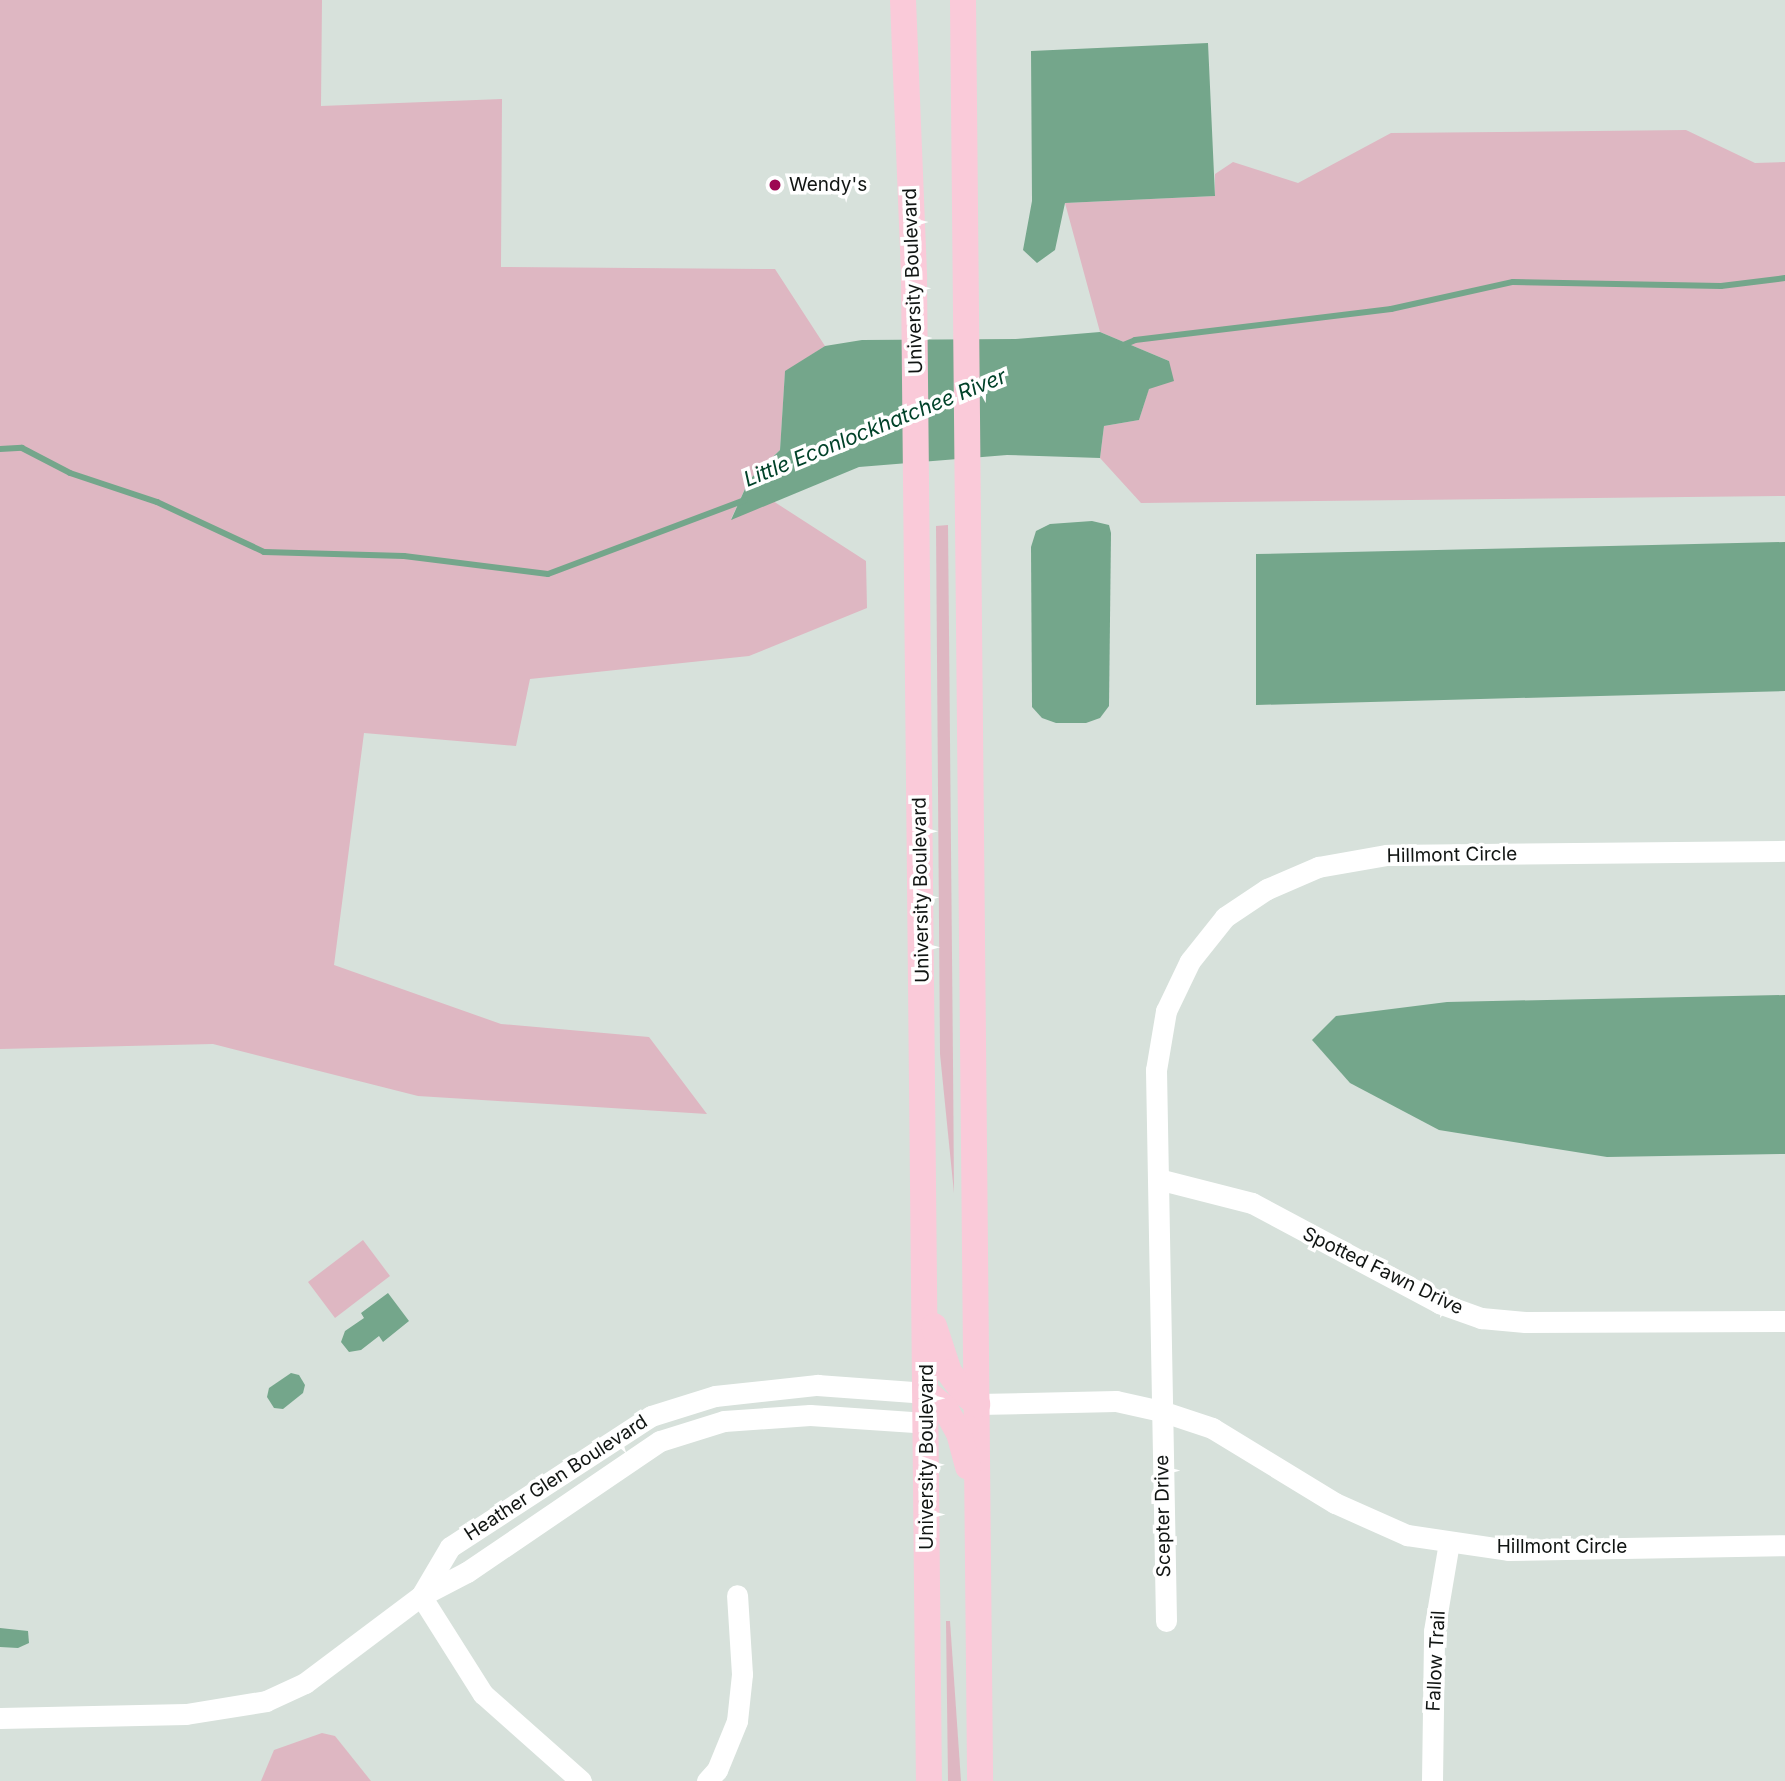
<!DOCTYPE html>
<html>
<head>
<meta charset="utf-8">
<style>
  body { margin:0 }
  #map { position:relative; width:1785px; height:1781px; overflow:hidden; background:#d7e1db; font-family:Inter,sans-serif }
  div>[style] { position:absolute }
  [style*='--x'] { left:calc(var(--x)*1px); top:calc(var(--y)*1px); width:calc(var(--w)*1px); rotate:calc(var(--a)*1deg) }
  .green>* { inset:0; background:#deb7c2 }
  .water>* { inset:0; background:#74a68b }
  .stream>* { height:6px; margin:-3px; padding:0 3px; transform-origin:3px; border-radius:3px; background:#74a68b }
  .minor>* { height:21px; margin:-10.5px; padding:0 10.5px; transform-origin:10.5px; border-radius:10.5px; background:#fff }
  .major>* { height:26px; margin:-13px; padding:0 13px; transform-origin:13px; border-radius:13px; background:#facad9 }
  .dots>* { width:19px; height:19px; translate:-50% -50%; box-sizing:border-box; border:4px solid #fff; border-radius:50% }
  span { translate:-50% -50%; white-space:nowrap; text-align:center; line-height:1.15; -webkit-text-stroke:7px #fff; paint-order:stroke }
  .poi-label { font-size:19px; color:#111513 }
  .left { translate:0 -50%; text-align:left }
  .street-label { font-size:19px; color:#111513 }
  .water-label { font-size:21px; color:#004229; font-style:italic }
</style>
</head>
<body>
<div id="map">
  <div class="green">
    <i style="clip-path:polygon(0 0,322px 0,321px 106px,502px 99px,501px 267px,775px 269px,825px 346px,785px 372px,780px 450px,749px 480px,731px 519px,773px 501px,866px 561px,867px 608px,749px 656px,530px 679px,516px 746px,364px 733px,334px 965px,501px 1024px,649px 1037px,707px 1114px,418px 1096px,213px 1044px,0 1049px)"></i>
    <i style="clip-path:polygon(1686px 130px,1755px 163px,1785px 162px,1785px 496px,1141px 503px,1100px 458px,1104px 426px,1139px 420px,1149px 388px,1169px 361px,1100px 332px,1065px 203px,1215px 196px,1215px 174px,1233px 162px,1298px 183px,1391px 133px)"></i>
    <i style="clip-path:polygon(948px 525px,953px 1063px,954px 1193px,940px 1054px,936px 526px)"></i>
    <i style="clip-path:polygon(363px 1240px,390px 1276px,335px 1318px,308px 1282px)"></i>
    <i style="clip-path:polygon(946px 1621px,950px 1621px,961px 1781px,948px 1781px)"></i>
    <i style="clip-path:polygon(322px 1733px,335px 1736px,371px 1781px,261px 1781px,274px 1750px)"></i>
  </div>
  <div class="water">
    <i style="clip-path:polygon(1208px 43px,1215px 196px,1065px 203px,1055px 250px,1037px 263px,1023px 250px,1032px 201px,1031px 51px)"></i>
    <i style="clip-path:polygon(1100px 332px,1169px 361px,1174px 381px,1149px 389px,1139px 420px,1104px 426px,1100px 458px,1007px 455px,859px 467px,731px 520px,749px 480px,780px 450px,785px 371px,825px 346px,862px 340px,1016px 339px)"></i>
    <i style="clip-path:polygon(1092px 521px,1109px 525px,1111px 533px,1109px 706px,1100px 718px,1086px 723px,1056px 723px,1042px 718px,1032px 707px,1031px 547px,1036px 531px,1050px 524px)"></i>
    <i style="clip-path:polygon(1785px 542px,1785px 691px,1256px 705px,1256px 554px)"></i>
    <i style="clip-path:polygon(1785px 995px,1785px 1154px,1607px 1157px,1439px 1130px,1350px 1083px,1312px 1040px,1336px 1016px,1447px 1002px)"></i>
    <i style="clip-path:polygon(388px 1293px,409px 1321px,383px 1342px,379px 1336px,361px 1350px,349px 1352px,341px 1342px,345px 1331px,364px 1318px,361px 1313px)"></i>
    <i style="clip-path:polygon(291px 1373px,299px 1375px,305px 1385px,303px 1393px,283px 1409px,274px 1408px,267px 1397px,269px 1388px)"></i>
    <i style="clip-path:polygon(0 1628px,28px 1631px,29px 1643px,18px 1648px,0 1647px)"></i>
  </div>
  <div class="stream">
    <i style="--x:1121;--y:346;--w:15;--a:-23"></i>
    <i style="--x:1135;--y:340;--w:258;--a:-6.9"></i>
    <i style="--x:1391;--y:309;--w:125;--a:-12.5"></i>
    <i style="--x:1513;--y:282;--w:208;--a:1.1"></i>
    <i style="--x:1721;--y:286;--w:64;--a:-7.1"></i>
    <i style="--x:0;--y:449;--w:22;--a:-3"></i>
    <i style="--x:22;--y:448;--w:54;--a:27.5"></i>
    <i style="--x:70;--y:473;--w:92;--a:18.4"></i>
    <i style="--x:157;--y:502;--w:118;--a:25"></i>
    <i style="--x:264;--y:552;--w:140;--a:1.6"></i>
    <i style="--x:404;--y:556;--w:145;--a:7.1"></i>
    <i style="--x:548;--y:574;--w:210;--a:-20.6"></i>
  </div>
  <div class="minor">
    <i style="--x:1158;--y:1179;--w:97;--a:14.3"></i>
    <i style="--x:1252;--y:1203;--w:212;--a:28.1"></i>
    <i style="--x:1439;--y:1303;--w:45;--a:19.7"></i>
    <i style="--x:1481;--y:1318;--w:44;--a:5.2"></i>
    <i style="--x:1525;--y:1322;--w:260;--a:-0.2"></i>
    <i style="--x:977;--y:1404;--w:139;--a:-1.2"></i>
    <i style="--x:1116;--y:1401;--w:46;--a:12.5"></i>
    <i style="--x:1161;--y:1411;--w:54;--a:18.4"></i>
    <i style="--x:1212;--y:1428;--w:144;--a:31.4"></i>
    <i style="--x:1335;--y:1503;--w:79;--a:24"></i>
    <i style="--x:1407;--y:1535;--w:102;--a:8.4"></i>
    <i style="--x:1508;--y:1550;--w:277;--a:-1"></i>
    <i style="--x:421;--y:1596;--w:57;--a:-59.4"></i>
    <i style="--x:450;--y:1547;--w:240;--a:-33.1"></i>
    <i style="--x:651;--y:1416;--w:67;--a:-17.4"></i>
    <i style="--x:715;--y:1396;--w:103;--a:-6.2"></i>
    <i style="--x:817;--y:1385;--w:110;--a:4.2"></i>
    <i style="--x:421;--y:1596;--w:116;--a:57.7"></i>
    <i style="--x:483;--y:1694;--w:131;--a:41.6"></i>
    <i style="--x:1166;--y:1621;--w:551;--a:-91.04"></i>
    <i style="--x:1156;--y:1070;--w:60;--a:-80.4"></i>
    <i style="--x:1166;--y:1011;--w:55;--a:-64.4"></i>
    <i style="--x:1190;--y:961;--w:56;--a:-51.5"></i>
    <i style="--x:1225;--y:917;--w:50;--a:-33.7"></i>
    <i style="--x:1267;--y:889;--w:56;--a:-23.3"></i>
    <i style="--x:1318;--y:867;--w:70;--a:-9.9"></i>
    <i style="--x:1387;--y:855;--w:398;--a:-0.6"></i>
    <i style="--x:0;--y:1718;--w:186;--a:-1.2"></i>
    <i style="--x:186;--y:1714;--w:81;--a:-9.2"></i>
    <i style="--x:266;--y:1701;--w:43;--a:-24.8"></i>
    <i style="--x:305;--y:1683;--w:145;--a:-36.9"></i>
    <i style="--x:421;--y:1596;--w:52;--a:-27.6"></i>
    <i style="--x:467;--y:1572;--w:233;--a:-34.2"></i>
    <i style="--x:660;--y:1441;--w:67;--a:-17.4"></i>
    <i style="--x:724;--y:1421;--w:86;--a:-4"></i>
    <i style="--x:810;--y:1415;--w:116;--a:3.9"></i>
    <i style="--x:707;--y:1781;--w:15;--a:-48"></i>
    <i style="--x:717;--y:1770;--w:53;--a:-67.8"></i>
    <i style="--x:737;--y:1721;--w:47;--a:-83.9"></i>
    <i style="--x:742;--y:1674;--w:79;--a:-93.6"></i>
    <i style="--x:1432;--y:1781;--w:150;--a:-89.2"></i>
    <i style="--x:1434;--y:1631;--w:90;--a:-80.4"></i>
  </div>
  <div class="major">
    <i style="--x:903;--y:0;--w:279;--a:87.7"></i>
    <i style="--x:914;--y:279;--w:1502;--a:89.43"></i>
    <i style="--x:963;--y:0;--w:1781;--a:89.45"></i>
    <i style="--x:934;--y:1326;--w:48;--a:71.9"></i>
    <i style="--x:949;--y:1372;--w:27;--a:54"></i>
    <i style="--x:965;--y:1394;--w:16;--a:40"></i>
    <i style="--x:927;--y:1393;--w:23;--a:40"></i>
    <i style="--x:945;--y:1408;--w:29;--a:61"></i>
    <i style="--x:959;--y:1433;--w:35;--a:75"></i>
  </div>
  <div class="dots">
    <i style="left:775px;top:185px;background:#9d0752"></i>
  </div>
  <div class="poi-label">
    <span class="left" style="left:789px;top:185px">Wendy's</span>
  </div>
  <div class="street-label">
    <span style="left:913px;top:281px;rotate:-92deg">University Boulevard</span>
    <span style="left:1452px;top:855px;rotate:-1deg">Hillmont Circle</span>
    <span style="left:921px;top:890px;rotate:-91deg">University Boulevard</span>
    <span style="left:1383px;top:1271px;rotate:26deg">Spotted Fawn Drive</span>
    <span style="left:927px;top:1457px;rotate:-90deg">University Boulevard</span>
    <span style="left:556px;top:1478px;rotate:-33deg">Heather Glen Boulevard</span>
    <span style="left:1163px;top:1516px;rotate:-91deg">Scepter Drive</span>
    <span style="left:1562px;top:1547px">Hillmont Circle</span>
    <span style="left:1436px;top:1661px;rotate:-87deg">Fallow Trail</span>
  </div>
  <div class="water-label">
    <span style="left:875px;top:428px;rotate:-22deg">Little Econlockhatchee River</span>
  </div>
</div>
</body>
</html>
